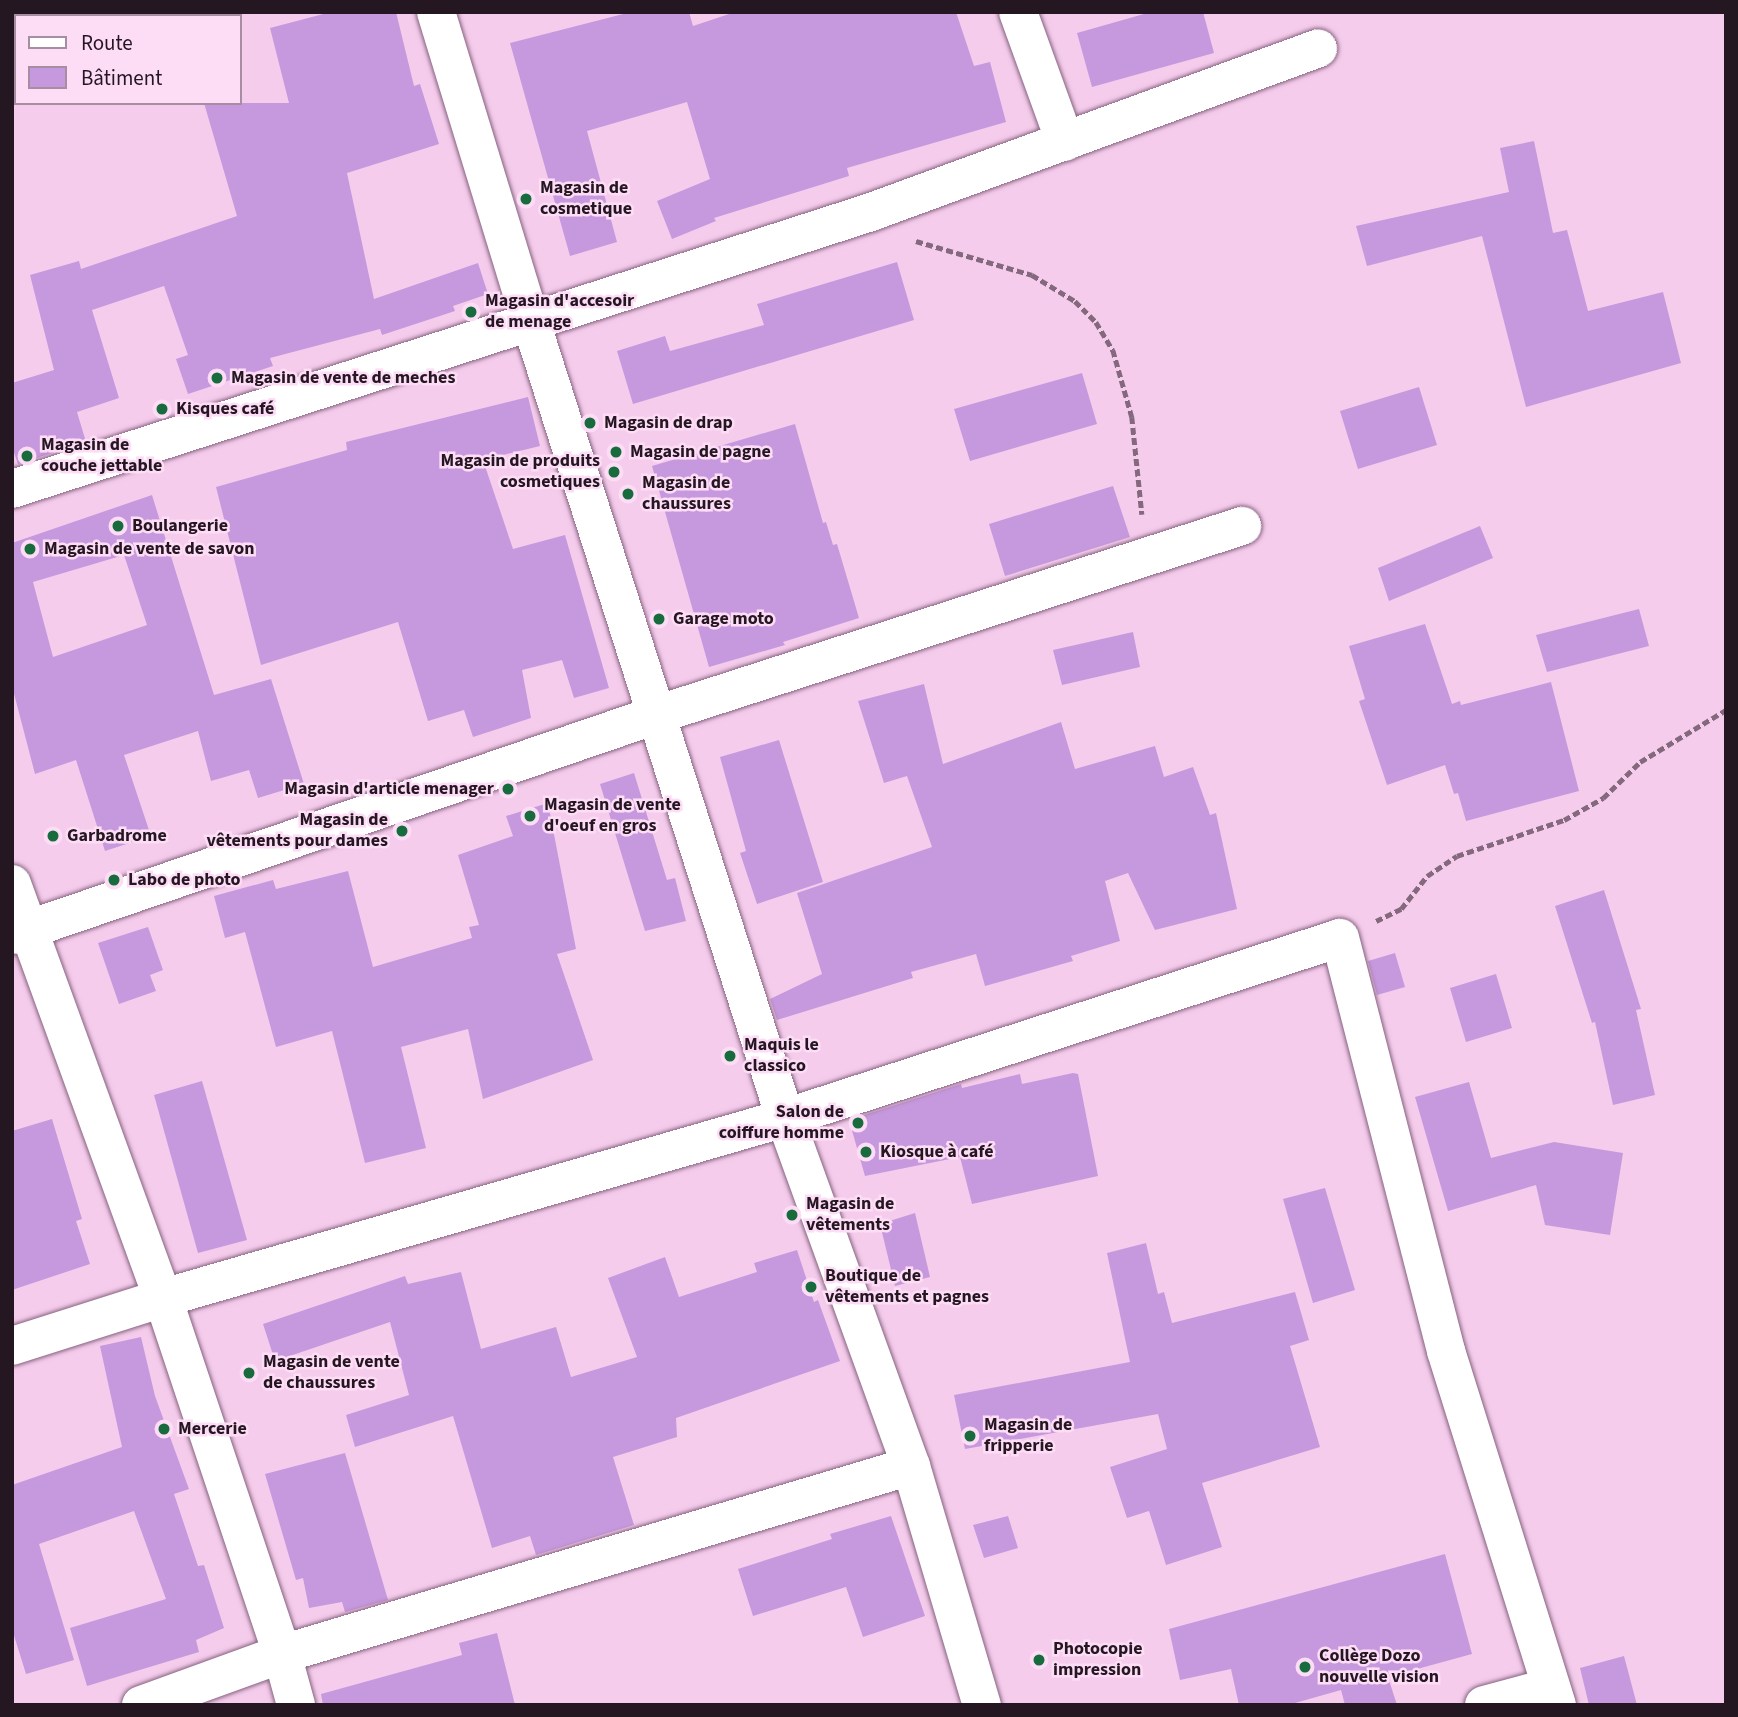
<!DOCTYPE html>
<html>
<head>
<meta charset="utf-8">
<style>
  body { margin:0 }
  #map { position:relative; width:1738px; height:1717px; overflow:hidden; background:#f5ccec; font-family:"Source Sans 3",sans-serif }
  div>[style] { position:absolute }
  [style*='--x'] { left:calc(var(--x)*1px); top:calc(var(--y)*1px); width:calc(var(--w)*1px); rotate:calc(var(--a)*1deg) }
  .building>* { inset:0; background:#c699de }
  .path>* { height:4.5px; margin-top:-2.25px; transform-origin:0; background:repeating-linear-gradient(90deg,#84697e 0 7px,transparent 0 10.5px) }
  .roads { filter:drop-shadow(0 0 2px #86627f) drop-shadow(0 0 2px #86627f) }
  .minor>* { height:38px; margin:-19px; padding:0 19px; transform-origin:19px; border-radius:19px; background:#fff }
  .dots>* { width:19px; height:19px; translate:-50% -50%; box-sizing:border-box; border:4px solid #fddcf6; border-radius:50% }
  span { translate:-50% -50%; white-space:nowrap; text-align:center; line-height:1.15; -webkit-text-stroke:5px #fddcf6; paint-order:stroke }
  .poi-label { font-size:18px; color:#251722; font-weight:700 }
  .left { translate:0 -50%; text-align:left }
  .right { translate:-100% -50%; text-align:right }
  .frame { position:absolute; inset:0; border:14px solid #251722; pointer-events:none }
  .legend { position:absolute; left:14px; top:14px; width:228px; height:91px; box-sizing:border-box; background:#fddcf6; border:2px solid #a78da1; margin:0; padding:9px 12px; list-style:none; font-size:21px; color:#251722 }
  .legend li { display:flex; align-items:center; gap:14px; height:35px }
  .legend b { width:35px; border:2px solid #a78da1 }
</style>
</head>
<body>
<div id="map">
  <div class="building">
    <i style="clip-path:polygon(331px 12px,396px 12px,414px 86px,420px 84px,439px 144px,347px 173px,374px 299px,478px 263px,488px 294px,453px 306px,455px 311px,382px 335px,380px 329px,270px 358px,273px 366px,188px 394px,176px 359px,188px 355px,164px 286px,92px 310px,119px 398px,77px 412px,86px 442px,18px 464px,12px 447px,12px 383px,54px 370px,30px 275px,79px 261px,81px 269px,237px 216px,204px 103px,289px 103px,270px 28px)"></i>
    <i style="clip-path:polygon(631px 12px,689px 12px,693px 26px,735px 12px,956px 12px,974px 66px,990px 62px,1006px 122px,847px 168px,849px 176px,714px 218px,716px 221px,672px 239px,657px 201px,710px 179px,687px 102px,587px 131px,617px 242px,570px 256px,510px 43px)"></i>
    <i style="clip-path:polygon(1151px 12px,1203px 12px,1214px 53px,1092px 87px,1077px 33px)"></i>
    <i style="clip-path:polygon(1534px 141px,1553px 233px,1567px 230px,1588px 311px,1663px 292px,1681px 363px,1526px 407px,1482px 236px,1367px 266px,1356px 226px,1509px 192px,1500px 148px)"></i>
    <i style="clip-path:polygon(897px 262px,914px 320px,633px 404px,617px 351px,665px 336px,670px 351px,764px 325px,757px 304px)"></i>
    <i style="clip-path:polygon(1082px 373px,1097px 424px,970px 461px,954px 409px)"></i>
    <i style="clip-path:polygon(1419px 387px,1437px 445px,1358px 469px,1340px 411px)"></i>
    <i style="clip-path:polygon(528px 397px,540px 446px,483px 460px,513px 549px,565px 535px,609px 688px,574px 698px,562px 660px,522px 670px,531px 718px,473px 737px,464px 710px,428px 721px,398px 622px,261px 665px,216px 487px,347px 450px,346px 442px)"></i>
    <i style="clip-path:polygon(795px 424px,823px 523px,826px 522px,833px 545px,837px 544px,859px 618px,783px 642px,785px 645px,709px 667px,652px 466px)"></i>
    <i style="clip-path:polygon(1113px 486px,1130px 537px,1005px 576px,989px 524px)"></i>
    <i style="clip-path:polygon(evenodd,152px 495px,214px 695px,271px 679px,304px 784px,258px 798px,249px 770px,211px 781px,198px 731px,124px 755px,151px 836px,105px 851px,76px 760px,35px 774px,12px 686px,12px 543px,152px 495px,124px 555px,147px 625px,53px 657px,33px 582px,124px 555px)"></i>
    <i style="clip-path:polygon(1480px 526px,1493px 558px,1389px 601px,1378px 568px)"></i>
    <i style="clip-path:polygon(1639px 609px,1649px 646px,1547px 672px,1536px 635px)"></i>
    <i style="clip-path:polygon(1425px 624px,1452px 704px,1460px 701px,1461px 705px,1551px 682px,1579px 791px,1466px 821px,1458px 793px,1454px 794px,1445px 765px,1387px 785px,1359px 701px,1365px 699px,1349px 646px)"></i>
    <i style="clip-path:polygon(1133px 632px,1140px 667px,1062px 685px,1053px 650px)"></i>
    <i style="clip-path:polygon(924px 684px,943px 764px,1061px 722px,1075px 769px,1155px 746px,1164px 777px,1193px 767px,1210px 815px,1216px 813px,1237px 909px,1155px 930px,1128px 873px,1105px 881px,1120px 941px,1071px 956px,1073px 961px,985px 986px,976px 954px,911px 972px,913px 978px,777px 1020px,770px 999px,822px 974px,797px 893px,932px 847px,907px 776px,884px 783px,858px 701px)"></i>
    <i style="clip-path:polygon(779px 740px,823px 882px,757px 904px,740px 853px,746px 851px,720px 757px)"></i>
    <i style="clip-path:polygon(634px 773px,667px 880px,675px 878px,686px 921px,645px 931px,600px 784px)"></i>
    <i style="clip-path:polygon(548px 803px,576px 949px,557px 954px,593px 1060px,483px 1099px,468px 1029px,401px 1047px,426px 1148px,365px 1163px,332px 1031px,276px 1047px,245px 932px,225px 938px,214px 896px,273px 880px,276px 889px,348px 871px,373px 967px,472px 938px,469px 927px,479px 925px,458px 855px,513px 836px,506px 816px)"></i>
    <i style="clip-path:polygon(1604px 890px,1641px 1009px,1636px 1010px,1655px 1095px,1613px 1105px,1595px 1022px,1592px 1023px,1555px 906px)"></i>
    <i style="clip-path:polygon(148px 927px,163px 970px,150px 975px,156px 991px,119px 1004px,98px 943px)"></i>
    <i style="clip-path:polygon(1395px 953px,1405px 987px,1377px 995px,1368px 961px)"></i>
    <i style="clip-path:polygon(1496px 974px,1512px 1028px,1466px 1042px,1450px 988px)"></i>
    <i style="clip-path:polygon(1073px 1073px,1078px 1074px,1098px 1176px,972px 1204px,960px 1157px,865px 1176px,849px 1120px,961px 1084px,962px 1088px,1020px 1074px,1022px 1084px)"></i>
    <i style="clip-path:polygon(202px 1081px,247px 1240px,198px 1253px,154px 1095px)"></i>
    <i style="clip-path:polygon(1469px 1082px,1491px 1158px,1554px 1142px,1623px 1153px,1610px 1235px,1545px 1225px,1536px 1185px,1448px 1211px,1415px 1097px)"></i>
    <i style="clip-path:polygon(52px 1119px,82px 1219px,76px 1221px,90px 1264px,12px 1290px,12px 1131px)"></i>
    <i style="clip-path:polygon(1325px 1188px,1355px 1290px,1313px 1303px,1283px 1199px)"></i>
    <i style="clip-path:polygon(915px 1213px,930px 1277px,895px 1286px,880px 1224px)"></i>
    <i style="clip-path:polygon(1146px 1243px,1158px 1294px,1164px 1292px,1172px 1323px,1295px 1292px,1309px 1340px,1290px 1346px,1320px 1447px,1202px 1483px,1222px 1547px,1166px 1565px,1149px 1511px,1127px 1518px,1110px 1467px,1167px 1449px,1158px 1414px,965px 1449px,954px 1395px,1130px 1362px,1107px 1253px)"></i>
    <i style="clip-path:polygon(797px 1250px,814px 1302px,818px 1300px,840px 1361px,676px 1418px,677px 1437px,613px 1457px,634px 1525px,536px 1555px,530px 1536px,492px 1548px,453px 1416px,355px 1447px,346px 1415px,409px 1395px,390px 1322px,275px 1361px,263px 1324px,405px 1276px,408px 1284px,461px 1272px,481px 1349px,556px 1327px,571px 1377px,637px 1357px,608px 1278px,665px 1257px,679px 1297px,757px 1272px,754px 1263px)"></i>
    <i style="clip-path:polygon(141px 1337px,155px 1396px,189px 1489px,174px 1494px,198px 1566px,204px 1565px,224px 1628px,196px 1640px,199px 1652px,87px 1686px,70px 1628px,166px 1599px,134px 1511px,39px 1544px,74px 1660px,26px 1674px,12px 1629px,12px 1485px,122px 1447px,100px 1346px)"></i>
    <i style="clip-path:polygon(345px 1453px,388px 1600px,345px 1612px,342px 1602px,309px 1608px,303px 1578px,296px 1580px,265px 1474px)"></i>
    <i style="clip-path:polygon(891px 1516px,925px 1616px,863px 1637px,846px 1587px,753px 1616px,738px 1569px,832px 1539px,830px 1534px)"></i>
    <i style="clip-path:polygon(1008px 1516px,1018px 1548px,984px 1558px,973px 1525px)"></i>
    <i style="clip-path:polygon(1445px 1554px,1472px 1654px,1388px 1677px,1397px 1705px,1345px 1705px,1341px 1690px,1288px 1705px,1239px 1705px,1231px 1669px,1180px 1680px,1169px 1629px)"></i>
    <i style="clip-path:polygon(497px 1633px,515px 1705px,323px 1705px,321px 1694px,462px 1655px,459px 1643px)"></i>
    <i style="clip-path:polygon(1624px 1656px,1637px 1705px,1589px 1705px,1580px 1668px)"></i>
  </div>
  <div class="path">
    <i style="--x:916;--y:241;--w:121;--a:16.3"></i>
    <i style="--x:1032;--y:275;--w:50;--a:31.2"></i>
    <i style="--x:1075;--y:301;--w:30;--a:45"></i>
    <i style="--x:1096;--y:322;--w:33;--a:59"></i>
    <i style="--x:1113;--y:350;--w:70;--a:74.2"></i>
    <i style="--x:1132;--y:417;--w:98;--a:84.1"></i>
    <i style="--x:1376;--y:921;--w:28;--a:-26"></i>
    <i style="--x:1401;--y:909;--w:42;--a:-51.8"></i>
    <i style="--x:1427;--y:876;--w:36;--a:-34"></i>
    <i style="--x:1457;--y:856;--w:113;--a:-18.6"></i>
    <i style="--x:1564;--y:820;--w:45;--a:-29.4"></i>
    <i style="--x:1603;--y:798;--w:52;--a:-44.2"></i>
    <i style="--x:1640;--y:762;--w:100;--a:-31.2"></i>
  </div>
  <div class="roads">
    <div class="minor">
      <i style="--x:436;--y:12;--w:324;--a:73"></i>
      <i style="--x:531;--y:322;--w:836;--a:72.3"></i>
      <i style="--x:785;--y:1118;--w:370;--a:70.1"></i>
      <i style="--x:911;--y:1466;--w:249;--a:73.5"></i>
      <i style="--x:1018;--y:12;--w:138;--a:70.1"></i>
      <i style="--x:161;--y:16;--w:12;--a:-20"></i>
      <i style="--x:12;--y:64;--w:4;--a:-27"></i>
      <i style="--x:12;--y:489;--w:903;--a:-17.87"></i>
      <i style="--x:871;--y:212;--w:476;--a:-20.1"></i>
      <i style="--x:12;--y:884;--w:441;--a:70"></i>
      <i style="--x:163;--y:1298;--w:375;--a:71.5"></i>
      <i style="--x:282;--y:1654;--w:53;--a:74.6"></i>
      <i style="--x:12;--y:935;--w:681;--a:-18.86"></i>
      <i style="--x:656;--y:715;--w:616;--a:-17.88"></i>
      <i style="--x:12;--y:1346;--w:158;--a:-17.6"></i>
      <i style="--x:163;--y:1298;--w:648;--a:-16.14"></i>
      <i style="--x:785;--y:1118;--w:583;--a:-17.97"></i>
      <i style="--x:1340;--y:938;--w:426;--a:75.6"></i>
      <i style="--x:1446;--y:1351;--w:371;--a:72.6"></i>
      <i style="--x:141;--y:1705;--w:150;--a:-19.9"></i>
      <i style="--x:282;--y:1654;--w:656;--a:-16.64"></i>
      <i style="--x:1484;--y:1705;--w:69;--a:-15"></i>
    </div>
  </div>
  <div class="dots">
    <i style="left:526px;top:199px;background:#186b3d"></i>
    <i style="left:471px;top:312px;background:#186b3d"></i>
    <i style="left:217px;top:378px;background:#186b3d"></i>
    <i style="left:162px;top:409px;background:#186b3d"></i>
    <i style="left:590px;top:423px;background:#186b3d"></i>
    <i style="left:616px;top:452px;background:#186b3d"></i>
    <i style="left:27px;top:456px;background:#186b3d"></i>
    <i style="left:614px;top:472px;background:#186b3d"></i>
    <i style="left:628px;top:494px;background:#186b3d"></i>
    <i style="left:118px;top:526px;background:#186b3d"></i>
    <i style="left:30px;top:549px;background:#186b3d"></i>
    <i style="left:659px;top:619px;background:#186b3d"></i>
    <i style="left:508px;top:789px;background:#186b3d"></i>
    <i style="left:530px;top:816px;background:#186b3d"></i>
    <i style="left:402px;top:831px;background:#186b3d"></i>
    <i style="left:53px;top:836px;background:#186b3d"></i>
    <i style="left:114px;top:880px;background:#186b3d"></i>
    <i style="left:730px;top:1056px;background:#186b3d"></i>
    <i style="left:858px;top:1123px;background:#186b3d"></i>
    <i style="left:866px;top:1152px;background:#186b3d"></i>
    <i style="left:792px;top:1215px;background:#186b3d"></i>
    <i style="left:811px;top:1287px;background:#186b3d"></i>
    <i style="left:249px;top:1373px;background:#186b3d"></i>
    <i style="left:164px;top:1429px;background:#186b3d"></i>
    <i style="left:970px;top:1436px;background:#186b3d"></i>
    <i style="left:1039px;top:1660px;background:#186b3d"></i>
    <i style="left:1305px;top:1667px;background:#186b3d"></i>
  </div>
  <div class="poi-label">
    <span class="left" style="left:540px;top:199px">Magasin de<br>cosmetique</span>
    <span class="left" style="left:485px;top:312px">Magasin d'accesoir<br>de menage</span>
    <span class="left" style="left:231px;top:378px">Magasin de vente de meches</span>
    <span class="left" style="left:176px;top:409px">Kisques café</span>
    <span class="left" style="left:604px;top:423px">Magasin de drap</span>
    <span class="left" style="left:41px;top:456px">Magasin de<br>couche jettable</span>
    <span class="left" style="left:630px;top:452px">Magasin de pagne</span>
    <span class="right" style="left:600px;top:472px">Magasin de produits<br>cosmetiques</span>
    <span class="left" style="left:642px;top:494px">Magasin de<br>chaussures</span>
    <span class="left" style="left:132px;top:526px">Boulangerie</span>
    <span class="left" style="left:44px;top:549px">Magasin de vente de savon</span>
    <span class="left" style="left:673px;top:619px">Garage moto</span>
    <span class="right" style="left:494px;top:789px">Magasin d'article menager</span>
    <span class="left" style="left:544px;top:816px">Magasin de vente<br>d'oeuf en gros</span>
    <span class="right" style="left:388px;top:831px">Magasin de<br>vêtements pour dames</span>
    <span class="left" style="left:67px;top:836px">Garbadrome</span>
    <span class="left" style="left:128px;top:880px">Labo de photo</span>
    <span class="left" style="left:744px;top:1056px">Maquis le<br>classico</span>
    <span class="right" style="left:844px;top:1123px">Salon de<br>coiffure homme</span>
    <span class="left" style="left:880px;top:1152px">Kiosque à café</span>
    <span class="left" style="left:806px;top:1215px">Magasin de<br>vêtements</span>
    <span class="left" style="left:825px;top:1287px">Boutique de<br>vêtements et pagnes</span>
    <span class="left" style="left:263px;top:1373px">Magasin de vente<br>de chaussures</span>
    <span class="left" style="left:984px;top:1436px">Magasin de<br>fripperie</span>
    <span class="left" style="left:178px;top:1429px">Mercerie</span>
    <span class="left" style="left:1053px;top:1660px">Photocopie<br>impression</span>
    <span class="left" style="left:1319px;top:1667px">Collège Dozo<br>nouvelle vision</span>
  </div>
  <div class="frame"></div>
  <ul class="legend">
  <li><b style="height:9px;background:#fff"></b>Route</li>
  <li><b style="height:19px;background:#c699de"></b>Bâtiment</li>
  </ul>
</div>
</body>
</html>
